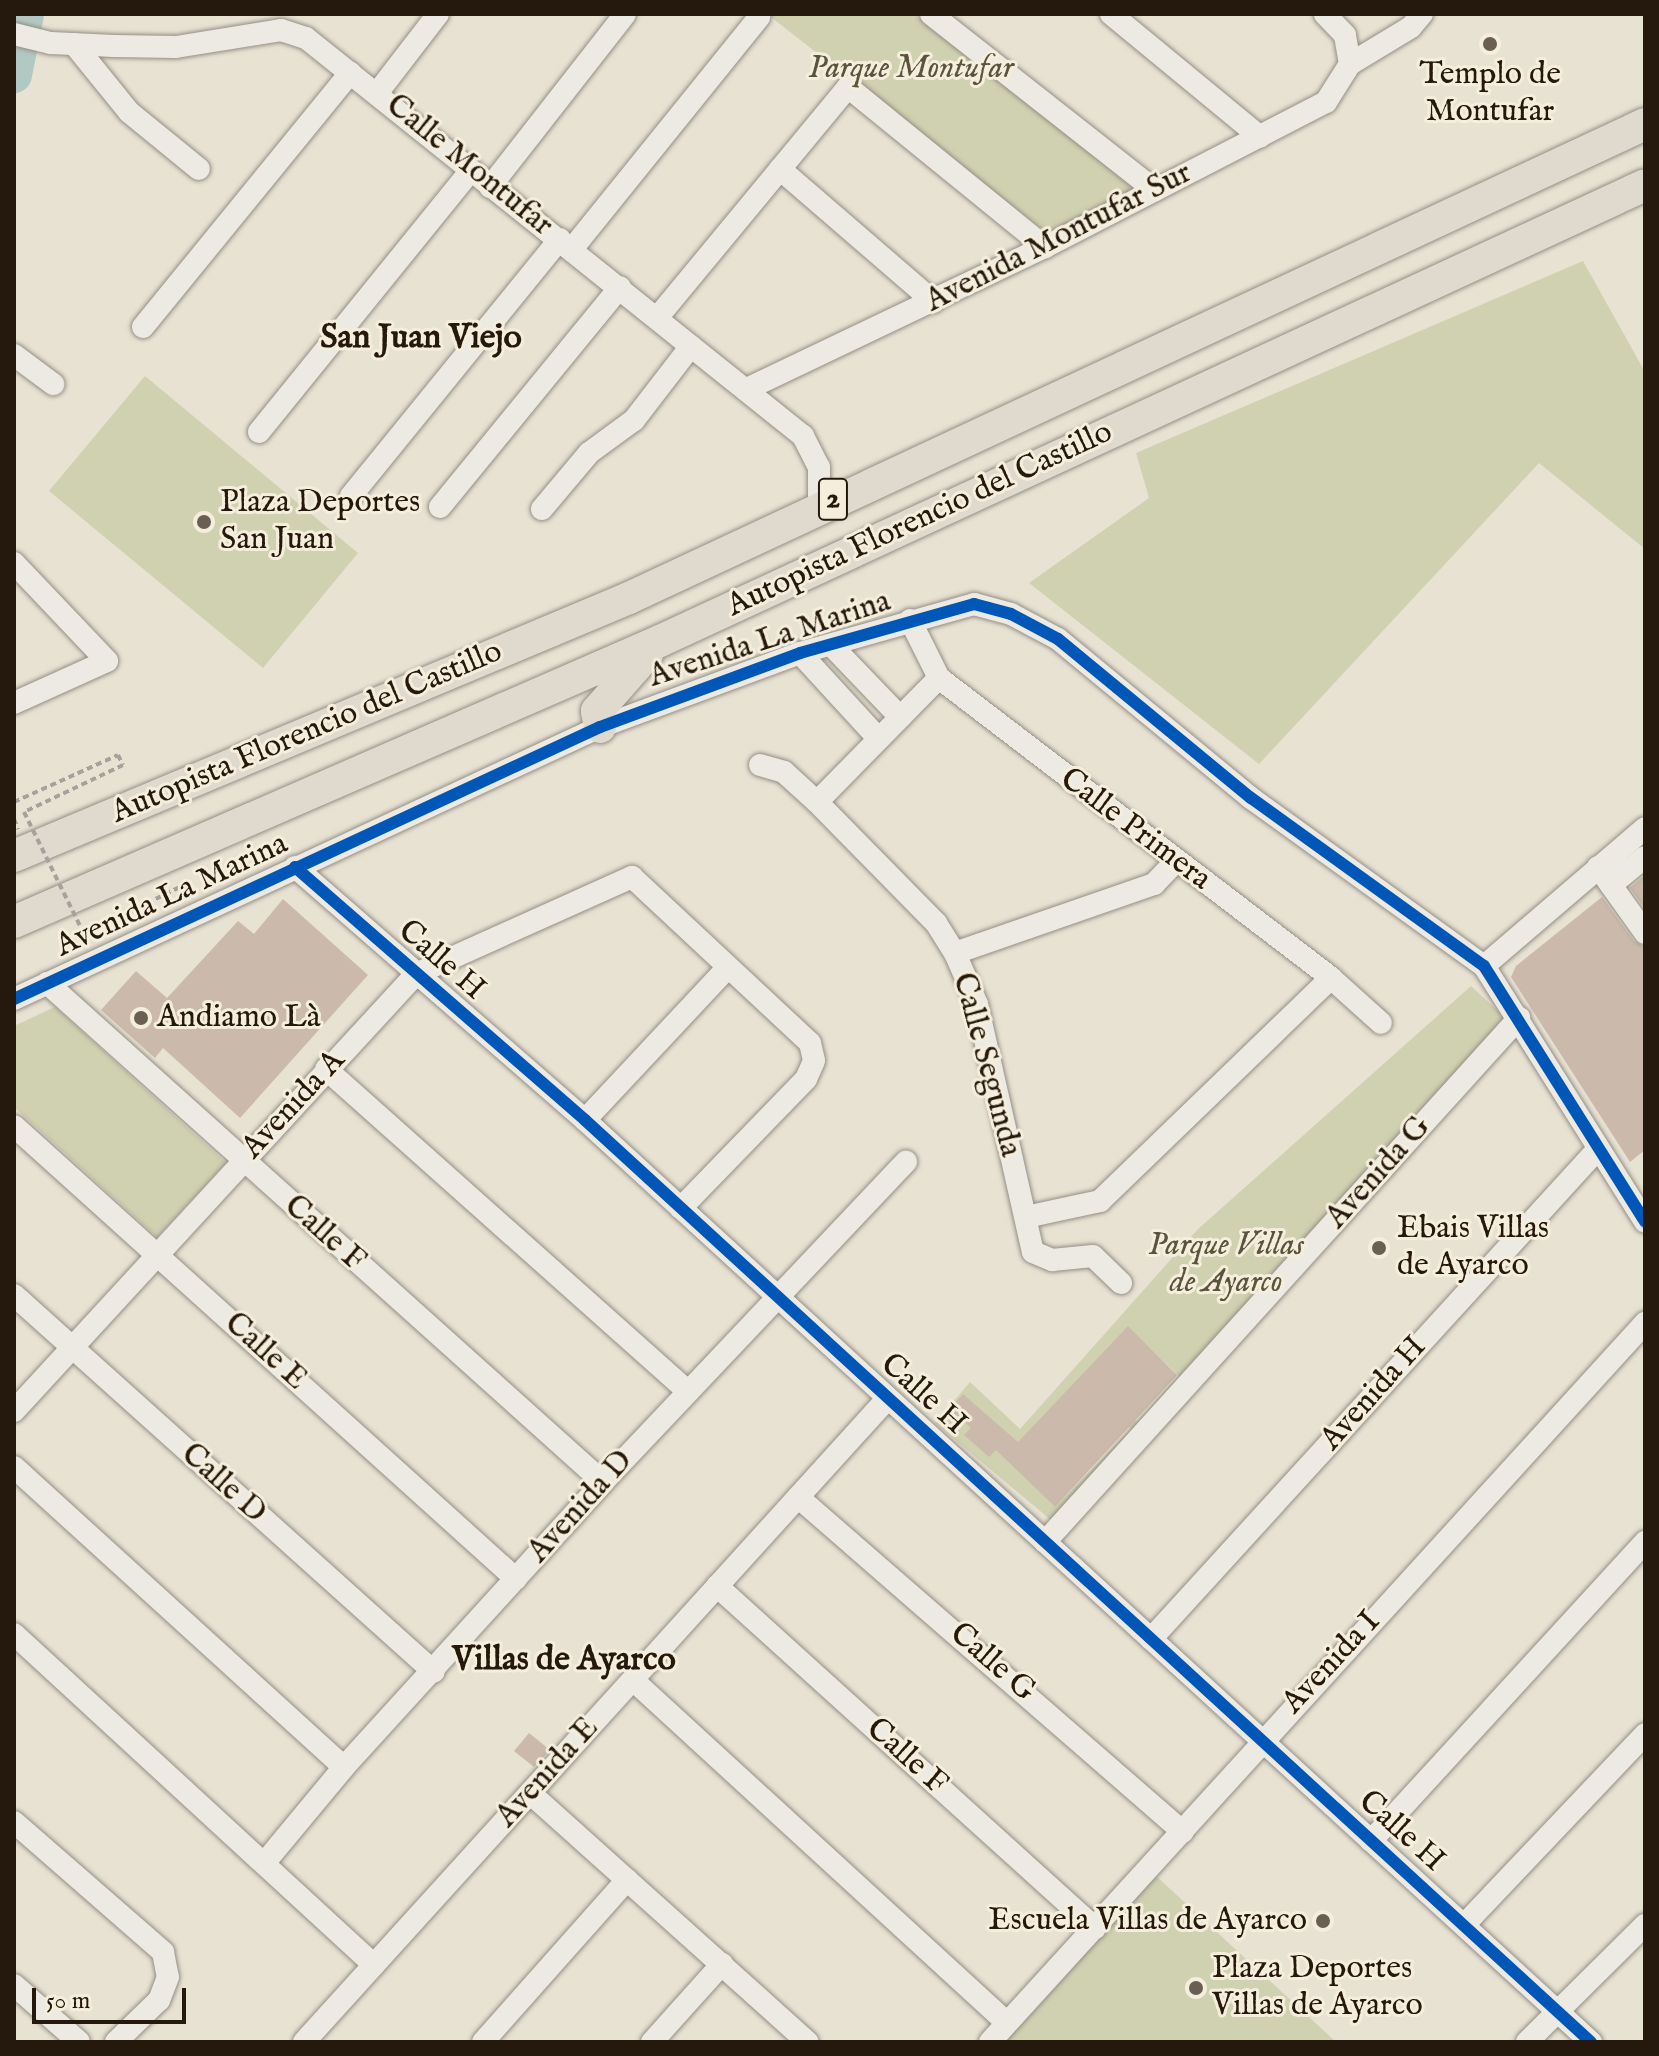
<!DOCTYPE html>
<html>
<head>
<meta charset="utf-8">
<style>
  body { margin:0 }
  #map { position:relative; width:1659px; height:2056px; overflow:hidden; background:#e8e2d3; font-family:"IM FELL English",serif }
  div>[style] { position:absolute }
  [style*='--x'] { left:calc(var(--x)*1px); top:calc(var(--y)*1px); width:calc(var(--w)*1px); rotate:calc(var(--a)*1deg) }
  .green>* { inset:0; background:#d0d1b1 }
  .river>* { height:36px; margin:-18px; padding:0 18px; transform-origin:18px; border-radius:18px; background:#b2c9c3 }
  .building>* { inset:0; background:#cbbaac }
  .path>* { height:4px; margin-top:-2px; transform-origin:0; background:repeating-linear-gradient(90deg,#a6a19b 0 6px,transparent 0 10px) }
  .roads { filter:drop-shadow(0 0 2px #948e85) drop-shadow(0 0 2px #948e85) }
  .minor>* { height:22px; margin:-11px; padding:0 11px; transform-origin:11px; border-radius:11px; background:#eceae2 }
  .highway>* { height:32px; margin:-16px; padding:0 16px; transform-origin:16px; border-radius:16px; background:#e0d9cd }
  .path-bridge>* { height:4px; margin-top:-2px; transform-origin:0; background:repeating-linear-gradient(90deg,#a6a19b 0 6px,transparent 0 10px) }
  .cycleway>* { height:12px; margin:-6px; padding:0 6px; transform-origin:6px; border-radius:6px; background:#0057b8 }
  .dots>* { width:22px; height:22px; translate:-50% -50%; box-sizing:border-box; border:4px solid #f5eedd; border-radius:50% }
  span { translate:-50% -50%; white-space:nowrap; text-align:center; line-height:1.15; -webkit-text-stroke:6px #f5eedd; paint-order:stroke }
  .shield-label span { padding:2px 6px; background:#f5eedd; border:2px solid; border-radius:6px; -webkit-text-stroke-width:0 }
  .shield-label { font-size:30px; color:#25180c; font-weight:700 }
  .park-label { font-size:32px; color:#5a543c; font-style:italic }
  .poi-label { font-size:32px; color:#25180c }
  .left { translate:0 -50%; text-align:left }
  .right { translate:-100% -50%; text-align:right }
  .street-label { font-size:32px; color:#25180c }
  .neighbourhood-label { font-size:34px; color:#25180c; font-weight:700 }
  .frame { position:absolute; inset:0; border:16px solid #25180c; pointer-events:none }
  .scale { position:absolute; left:32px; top:1988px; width:154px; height:36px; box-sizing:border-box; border:4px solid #25180c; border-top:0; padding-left:10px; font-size:24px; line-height:28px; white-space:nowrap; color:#25180c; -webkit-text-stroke:6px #f5eedd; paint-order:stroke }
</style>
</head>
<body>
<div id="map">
  <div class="green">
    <i style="clip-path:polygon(767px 14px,914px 14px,1140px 192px,1046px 232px)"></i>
    <i style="clip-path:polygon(1583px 261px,1645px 372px,1645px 549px,1539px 463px,1259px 764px,1029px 583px,1149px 498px,1136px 453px)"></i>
    <i style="clip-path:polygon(145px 376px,358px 553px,263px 668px,49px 491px)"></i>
    <i style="clip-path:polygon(evenodd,1471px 986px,1509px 1021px,1052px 1521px,935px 1423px,970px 1382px,1020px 1429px,1197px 1230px,1471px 986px,1128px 1327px,1179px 1376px,1137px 1422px,1125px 1411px,1120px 1417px,1131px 1429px,1055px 1507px,1004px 1457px,1128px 1327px)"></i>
    <i style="clip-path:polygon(55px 1007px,226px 1163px,157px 1237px,14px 1107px,14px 1026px)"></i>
    <i style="clip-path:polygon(1155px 1875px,1336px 2042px,1005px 2042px)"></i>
  </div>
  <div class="river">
    <i style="--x:14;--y:75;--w:62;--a:-78.9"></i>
  </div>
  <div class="building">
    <i style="clip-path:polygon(1645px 875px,1645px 909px,1630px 888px)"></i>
    <i style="clip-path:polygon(1602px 897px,1634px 941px,1645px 947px,1645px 1150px,1630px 1162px,1511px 977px,1516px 966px)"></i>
    <i style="clip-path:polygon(283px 899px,368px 975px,240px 1118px,163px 1048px,155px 1058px,101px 1010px,136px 971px,167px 998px,238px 921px,254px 934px)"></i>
    <i style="clip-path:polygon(1128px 1326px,1177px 1375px,1055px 1507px,996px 1450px,989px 1457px,964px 1435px,971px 1428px,949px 1409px,963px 1394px,1018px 1442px)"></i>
    <i style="clip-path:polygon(529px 1733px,550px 1750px,534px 1767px,514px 1751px)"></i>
  </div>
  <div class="path">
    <i style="--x:14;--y:802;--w:114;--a:-24.3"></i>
    <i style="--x:118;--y:755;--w:11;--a:63"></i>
    <i style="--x:123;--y:765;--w:110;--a:154.6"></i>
    <i style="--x:14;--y:819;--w:11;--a:68"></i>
    <i style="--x:84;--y:934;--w:114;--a:-26.1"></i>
    <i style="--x:186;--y:884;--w:13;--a:72"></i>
  </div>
  <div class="roads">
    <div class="minor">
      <i style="--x:931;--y:14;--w:285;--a:38.2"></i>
      <i style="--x:1111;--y:14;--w:193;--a:39.5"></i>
      <i style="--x:14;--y:34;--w:38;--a:14"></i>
      <i style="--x:51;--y:43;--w:63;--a:2.7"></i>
      <i style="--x:114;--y:46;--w:62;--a:0.9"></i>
      <i style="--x:176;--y:47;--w:106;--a:-9.2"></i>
      <i style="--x:281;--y:30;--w:26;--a:18"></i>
      <i style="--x:306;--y:38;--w:637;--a:38.69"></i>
      <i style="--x:803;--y:436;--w:35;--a:63"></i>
      <i style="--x:819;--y:467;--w:39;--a:90"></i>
      <i style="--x:74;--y:44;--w:87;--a:51"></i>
      <i style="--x:129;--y:112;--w:90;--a:39.2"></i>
      <i style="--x:1350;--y:64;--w:71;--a:-31.2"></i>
      <i style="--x:1411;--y:27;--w:17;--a:-50"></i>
      <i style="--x:378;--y:92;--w:98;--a:-52.4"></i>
      <i style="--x:780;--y:169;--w:203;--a:40.8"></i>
      <i style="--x:490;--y:187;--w:219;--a:-52"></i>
      <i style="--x:572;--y:249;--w:298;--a:-51.1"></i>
      <i style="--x:657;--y:318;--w:300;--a:-50.4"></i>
      <i style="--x:848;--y:87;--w:254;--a:39.1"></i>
      <i style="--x:143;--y:327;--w:328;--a:-50.8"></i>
      <i style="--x:14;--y:355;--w:49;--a:36.6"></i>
      <i style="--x:749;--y:388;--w:328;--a:-25.5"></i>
      <i style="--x:1045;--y:247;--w:316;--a:-27.3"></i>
      <i style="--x:1326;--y:102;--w:45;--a:-57.7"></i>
      <i style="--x:1350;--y:64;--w:29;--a:-100"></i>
      <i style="--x:1345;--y:35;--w:29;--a:-134"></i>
      <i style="--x:259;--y:432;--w:336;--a:-51"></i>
      <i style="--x:351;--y:496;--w:331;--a:-50.9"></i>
      <i style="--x:440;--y:507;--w:284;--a:-50.7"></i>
      <i style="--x:542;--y:509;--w:73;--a:-50"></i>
      <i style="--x:589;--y:453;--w:56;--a:-36.3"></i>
      <i style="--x:634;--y:420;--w:93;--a:-52.4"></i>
      <i style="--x:14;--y:563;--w:135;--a:46.5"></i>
      <i style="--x:107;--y:661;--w:102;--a:155.7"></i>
      <i style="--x:910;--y:620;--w:65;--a:63.4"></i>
      <i style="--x:939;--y:678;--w:494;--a:37.4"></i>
      <i style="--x:1331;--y:978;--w:67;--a:42"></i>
      <i style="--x:831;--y:645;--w:100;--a:46.2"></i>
      <i style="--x:800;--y:653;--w:115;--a:47.5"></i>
      <i style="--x:760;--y:765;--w:25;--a:16"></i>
      <i style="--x:784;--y:772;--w:45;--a:42.3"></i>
      <i style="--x:817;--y:802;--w:170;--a:45.5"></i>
      <i style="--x:936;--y:923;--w:36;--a:58"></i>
      <i style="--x:955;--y:953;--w:56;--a:66.7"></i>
      <i style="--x:977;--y:1004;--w:254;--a:77.3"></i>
      <i style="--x:1033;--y:1252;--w:21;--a:23"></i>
      <i style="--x:1052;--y:1260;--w:41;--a:-5.6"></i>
      <i style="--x:1093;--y:1256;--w:39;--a:44"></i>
      <i style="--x:817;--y:802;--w:174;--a:-45.5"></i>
      <i style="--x:295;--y:867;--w:385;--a:41.1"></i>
      <i style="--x:585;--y:1120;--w:1365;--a:42.51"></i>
      <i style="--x:1598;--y:867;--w:81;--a:54.5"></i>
      <i style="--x:1611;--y:885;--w:44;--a:-39.5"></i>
      <i style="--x:955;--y:953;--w:211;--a:-19.1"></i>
      <i style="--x:1154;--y:884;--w:30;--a:-46"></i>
      <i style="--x:1484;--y:966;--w:212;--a:-40.6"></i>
      <i style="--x:47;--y:983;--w:747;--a:41.91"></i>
      <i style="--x:14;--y:999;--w:646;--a:-24.9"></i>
      <i style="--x:600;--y:727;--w:213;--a:-20.3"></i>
      <i style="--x:800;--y:653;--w:181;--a:-15.7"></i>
      <i style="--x:974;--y:604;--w:38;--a:15"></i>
      <i style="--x:1011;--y:614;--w:53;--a:28"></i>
      <i style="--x:1058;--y:639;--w:250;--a:39.5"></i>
      <i style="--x:1251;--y:798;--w:287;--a:35.8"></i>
      <i style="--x:1484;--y:966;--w:302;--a:57.8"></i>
      <i style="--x:326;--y:1069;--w:485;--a:41.7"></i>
      <i style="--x:585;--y:1120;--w:209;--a:-46.9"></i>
      <i style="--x:14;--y:1126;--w:676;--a:42.06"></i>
      <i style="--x:1026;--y:1217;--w:76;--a:-12.2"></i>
      <i style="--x:1100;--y:1201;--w:321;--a:-44"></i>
      <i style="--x:14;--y:1295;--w:564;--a:41.91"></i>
      <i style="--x:14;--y:1411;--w:594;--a:-47.39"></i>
      <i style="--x:416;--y:974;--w:237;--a:-24.2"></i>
      <i style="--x:632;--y:877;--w:243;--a:43"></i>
      <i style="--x:810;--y:1043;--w:18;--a:77"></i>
      <i style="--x:814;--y:1061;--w:20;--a:114"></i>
      <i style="--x:806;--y:1079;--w:180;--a:134.1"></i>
      <i style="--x:14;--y:1467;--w:446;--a:42.3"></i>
      <i style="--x:798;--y:1497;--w:510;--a:41.03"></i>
      <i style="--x:1045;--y:1542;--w:707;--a:-47.87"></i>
      <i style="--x:717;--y:1586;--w:510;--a:42.14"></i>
      <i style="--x:14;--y:1634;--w:489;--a:42.6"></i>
      <i style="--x:1151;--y:1639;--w:663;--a:-47.63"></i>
      <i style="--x:633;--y:1680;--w:507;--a:42.52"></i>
      <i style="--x:530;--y:1793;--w:373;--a:41.9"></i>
      <i style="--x:14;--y:1822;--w:198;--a:41.1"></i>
      <i style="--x:163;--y:1952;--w:25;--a:79"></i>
      <i style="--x:168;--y:1977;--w:25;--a:111"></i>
      <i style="--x:159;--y:2000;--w:60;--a:135.7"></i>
      <i style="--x:1371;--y:1841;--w:406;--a:-47.5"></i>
      <i style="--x:266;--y:1861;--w:122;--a:-50.3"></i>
      <i style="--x:344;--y:1767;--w:385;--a:-47.7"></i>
      <i style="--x:603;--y:1482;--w:441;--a:-46.6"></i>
      <i style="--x:1464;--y:1925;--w:263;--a:-46.5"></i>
      <i style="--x:14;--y:1985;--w:86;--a:41.2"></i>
      <i style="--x:304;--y:2042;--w:869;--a:-47.8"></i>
      <i style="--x:483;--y:2042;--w:217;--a:-48.4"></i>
      <i style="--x:652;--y:2042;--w:105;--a:-48.1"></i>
      <i style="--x:990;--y:2042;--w:973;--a:-47.67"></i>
      <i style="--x:1527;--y:2042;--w:166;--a:-44.8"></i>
    </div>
    <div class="highway">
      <i style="--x:600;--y:727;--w:16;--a:-101"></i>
      <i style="--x:597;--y:711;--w:76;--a:-48.7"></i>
      <i style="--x:14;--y:856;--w:667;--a:-22.76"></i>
      <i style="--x:629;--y:598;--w:1121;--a:-25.01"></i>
      <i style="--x:14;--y:922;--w:704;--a:-23.51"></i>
      <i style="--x:660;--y:641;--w:1085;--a:-24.84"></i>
    </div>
  </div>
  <div class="path-bridge">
    <i style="--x:24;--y:812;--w:136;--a:63.8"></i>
  </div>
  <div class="cycleway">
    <i style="--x:295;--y:867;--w:385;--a:41.1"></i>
    <i style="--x:585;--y:1120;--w:1365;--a:42.51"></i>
    <i style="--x:14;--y:999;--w:646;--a:-24.9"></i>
    <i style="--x:600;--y:727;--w:213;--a:-20.3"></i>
    <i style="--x:800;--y:653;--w:181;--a:-15.7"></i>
    <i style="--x:974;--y:604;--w:38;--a:15"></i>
    <i style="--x:1011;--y:614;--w:53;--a:28"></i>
    <i style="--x:1058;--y:639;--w:250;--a:39.5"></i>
    <i style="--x:1251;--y:798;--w:287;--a:35.8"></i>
    <i style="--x:1484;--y:966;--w:302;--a:57.8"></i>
  </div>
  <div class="dots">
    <i style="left:1490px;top:44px;background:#695f52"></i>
    <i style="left:204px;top:522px;background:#695f52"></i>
    <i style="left:141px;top:1018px;background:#695f52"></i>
    <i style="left:1379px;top:1248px;background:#695f52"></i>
    <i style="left:1323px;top:1921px;background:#695f52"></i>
    <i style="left:1196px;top:1988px;background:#695f52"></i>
  </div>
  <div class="shield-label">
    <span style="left:833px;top:499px">2</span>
  </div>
  <div class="park-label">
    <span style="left:911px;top:69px">Parque Montufar</span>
    <span style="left:1226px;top:1265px">Parque Villas<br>de Ayarco</span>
  </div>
  <div class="poi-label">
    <span style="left:1490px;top:94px">Templo de<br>Montufar</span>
    <span class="left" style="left:220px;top:522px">Plaza Deportes<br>San Juan</span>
    <span class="left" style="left:157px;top:1018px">Andiamo Là</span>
    <span class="left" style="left:1397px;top:1248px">Ebais Villas<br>de Ayarco</span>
    <span class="right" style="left:1307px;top:1921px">Escuela Villas de Ayarco</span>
    <span class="left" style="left:1212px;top:1988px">Plaza Deportes<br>Villas de Ayarco</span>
  </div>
  <div class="street-label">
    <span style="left:469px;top:166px;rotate:39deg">Calle Montufar</span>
    <span style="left:1059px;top:238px;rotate:-27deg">Avenida Montufar Sur</span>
    <span style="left:920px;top:520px;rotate:-25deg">Autopista Florencio del Castillo</span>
    <span style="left:770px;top:640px;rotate:-18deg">Avenida La Marina</span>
    <span style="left:307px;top:733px;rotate:-23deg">Autopista Florencio del Castillo</span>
    <span style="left:1135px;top:830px;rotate:37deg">Calle Primera</span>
    <span style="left:172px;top:896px;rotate:-25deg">Avenida La Marina</span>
    <span style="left:441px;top:961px;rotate:41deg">Calle H</span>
    <span style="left:986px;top:1065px;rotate:75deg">Calle Segunda</span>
    <span style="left:294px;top:1105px;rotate:-47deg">Avenida A</span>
    <span style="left:1379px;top:1173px;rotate:-48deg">Avenida G</span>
    <span style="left:324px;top:1234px;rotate:42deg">Calle F</span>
    <span style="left:265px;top:1352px;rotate:42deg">Calle E</span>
    <span style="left:1374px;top:1394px;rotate:-48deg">Avenida H</span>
    <span style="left:923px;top:1395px;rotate:42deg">Calle H</span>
    <span style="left:223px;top:1484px;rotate:42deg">Calle D</span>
    <span style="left:581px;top:1507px;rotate:-48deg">Avenida D</span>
    <span style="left:992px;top:1663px;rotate:41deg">Calle G</span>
    <span style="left:1332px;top:1663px;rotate:-47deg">Avenida I</span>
    <span style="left:906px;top:1757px;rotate:42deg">Calle F</span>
    <span style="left:548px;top:1773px;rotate:-48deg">Avenida E</span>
    <span style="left:1401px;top:1832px;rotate:42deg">Calle H</span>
  </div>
  <div class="neighbourhood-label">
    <span style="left:421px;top:338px">San Juan Viejo</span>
    <span style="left:564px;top:1660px">Villas de Ayarco</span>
  </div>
  <div class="frame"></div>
  <div class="scale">50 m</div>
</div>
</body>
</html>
